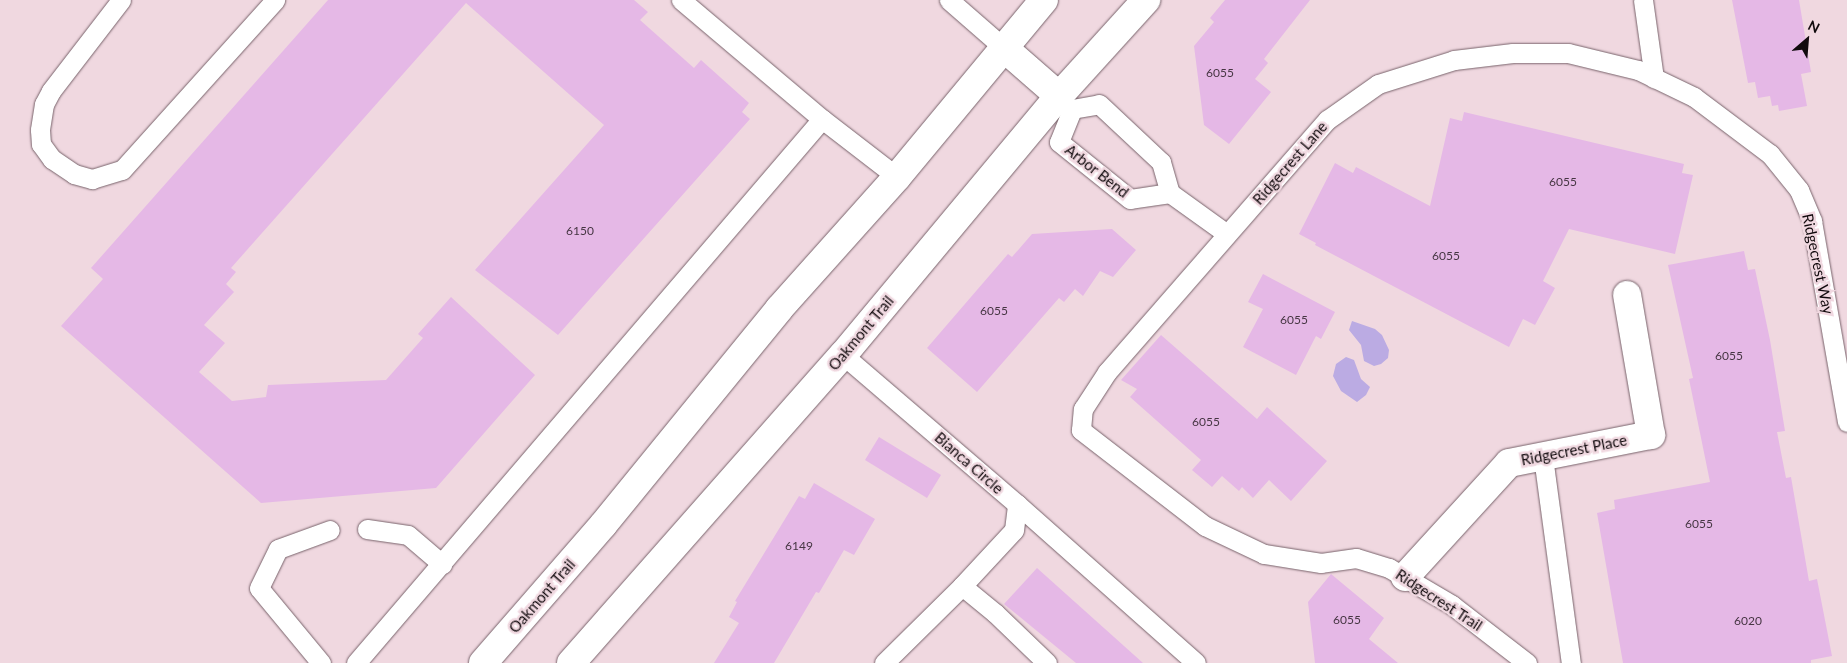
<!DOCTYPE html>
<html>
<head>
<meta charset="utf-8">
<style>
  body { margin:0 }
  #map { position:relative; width:1847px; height:663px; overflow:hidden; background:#f0d8e0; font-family:Lato,sans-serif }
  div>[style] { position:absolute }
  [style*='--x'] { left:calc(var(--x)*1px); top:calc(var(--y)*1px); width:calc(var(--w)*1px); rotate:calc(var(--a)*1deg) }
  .water>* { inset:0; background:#bbabe3 }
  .building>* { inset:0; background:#e5b8e6 }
  .roads { filter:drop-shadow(0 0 1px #78636b) drop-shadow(0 0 1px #78636b) }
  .lane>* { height:19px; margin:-9.5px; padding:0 9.5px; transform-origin:9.5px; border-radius:9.5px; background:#fff }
  .street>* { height:28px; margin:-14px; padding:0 14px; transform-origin:14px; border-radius:14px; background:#fff }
  .secondary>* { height:28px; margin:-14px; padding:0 14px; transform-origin:14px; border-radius:14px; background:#fff }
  span { translate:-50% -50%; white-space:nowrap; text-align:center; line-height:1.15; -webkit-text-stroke:5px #f0d8e0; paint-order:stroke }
  .number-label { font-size:12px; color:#463643 }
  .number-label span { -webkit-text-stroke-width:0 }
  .street-label { font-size:15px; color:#110a0d }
  .north { position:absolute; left:1782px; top:15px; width:50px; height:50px; -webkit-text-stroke:4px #f0d8e0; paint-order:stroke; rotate:27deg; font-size:14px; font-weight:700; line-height:20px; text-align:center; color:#110a0d }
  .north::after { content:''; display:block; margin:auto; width:18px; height:22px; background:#110a0d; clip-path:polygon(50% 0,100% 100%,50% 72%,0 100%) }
</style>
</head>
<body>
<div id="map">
  <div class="water">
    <i style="clip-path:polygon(1352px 321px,1375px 329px,1382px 335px,1389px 350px,1388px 358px,1381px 364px,1374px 366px,1364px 361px,1361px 345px,1349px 330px)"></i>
    <i style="clip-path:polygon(1346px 357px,1354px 360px,1361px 379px,1370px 387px,1366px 395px,1357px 402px,1341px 391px,1333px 376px,1336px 364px)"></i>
  </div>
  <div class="building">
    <i style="clip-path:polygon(328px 0,634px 0,648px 12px,640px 20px,694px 68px,701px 60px,749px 103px,742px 112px,750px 119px,558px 335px,475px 270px,604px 125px,466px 3px,231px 268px,236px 272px,226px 284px,234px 292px,204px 325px,225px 343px,199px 372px,232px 401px,266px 397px,268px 385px,386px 380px,423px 338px,418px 334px,451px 297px,535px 375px,436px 488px,261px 503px,61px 326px,103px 279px,91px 268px)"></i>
    <i style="clip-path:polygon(1225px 0,1310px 0,1264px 59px,1268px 63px,1255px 79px,1271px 92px,1229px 144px,1204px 125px,1194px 46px,1214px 22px,1210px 18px)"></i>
    <i style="clip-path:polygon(1732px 0,1799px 0,1811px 72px,1801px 74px,1807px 106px,1779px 111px,1778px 105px,1772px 106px,1770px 96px,1758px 98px,1755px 82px,1748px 83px)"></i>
    <i style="clip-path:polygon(1464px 112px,1684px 164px,1682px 173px,1693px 175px,1675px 254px,1569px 229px,1543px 281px,1555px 288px,1535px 325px,1523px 319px,1509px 347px,1315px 245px,1316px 243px,1299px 234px,1335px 163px,1353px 173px,1356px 167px,1430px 206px,1450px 118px,1462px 121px)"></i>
    <i style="clip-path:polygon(1112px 229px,1136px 250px,1113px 277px,1100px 271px,1083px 296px,1075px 289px,1064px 302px,1059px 298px,977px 392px,927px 348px,1008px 254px,1012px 257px,1032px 234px)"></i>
    <i style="clip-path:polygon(1744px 251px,1748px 270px,1755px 269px,1770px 340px,1785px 431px,1777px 432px,1786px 478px,1791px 477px,1809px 581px,1817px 579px,1832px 656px,1811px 660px,1811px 663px,1623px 663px,1597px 513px,1615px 509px,1614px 500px,1710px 482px,1689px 379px,1693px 378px,1668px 265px)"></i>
    <i style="clip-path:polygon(1263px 274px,1335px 312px,1321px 339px,1316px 336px,1296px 375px,1243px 347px,1263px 309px,1248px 302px)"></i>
    <i style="clip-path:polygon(1161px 335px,1257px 419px,1267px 407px,1327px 461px,1291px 501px,1269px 480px,1253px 498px,1242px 487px,1239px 491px,1222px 476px,1212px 487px,1192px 470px,1201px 460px,1130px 397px,1137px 389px,1121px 380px)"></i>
    <i style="clip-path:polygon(879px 437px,941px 475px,927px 498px,865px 460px)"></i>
    <i style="clip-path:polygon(814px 483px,875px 519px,854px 555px,844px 550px,819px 593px,816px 592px,774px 663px,714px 663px,739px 623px,729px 617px,737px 602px,735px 601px,799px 496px,805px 499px)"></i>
    <i style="clip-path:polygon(1037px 568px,1143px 663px,1076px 663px,1004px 604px)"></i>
    <i style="clip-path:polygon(1331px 574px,1384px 618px,1369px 639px,1398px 663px,1315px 663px,1308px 602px)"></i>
  </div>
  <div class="roads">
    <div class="lane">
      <i style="--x:121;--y:0;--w:115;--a:127.6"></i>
      <i style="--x:51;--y:91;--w:15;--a:118"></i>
      <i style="--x:44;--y:104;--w:26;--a:99"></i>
      <i style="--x:40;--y:130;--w:14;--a:86"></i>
      <i style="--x:41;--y:144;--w:19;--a:54"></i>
      <i style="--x:52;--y:159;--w:27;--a:34"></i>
      <i style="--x:74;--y:174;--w:19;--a:16"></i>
      <i style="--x:92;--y:179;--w:31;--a:-17"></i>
      <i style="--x:122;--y:170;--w:229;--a:-48"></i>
      <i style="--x:681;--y:0;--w:185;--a:40.2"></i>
      <i style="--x:949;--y:0;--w:73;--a:41.1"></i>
      <i style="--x:1643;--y:0;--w:79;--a:82"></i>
      <i style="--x:1099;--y:104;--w:85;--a:43.1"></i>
      <i style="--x:1161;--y:162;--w:32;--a:74"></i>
      <i style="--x:1170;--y:193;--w:40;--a:171.5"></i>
      <i style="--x:1130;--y:199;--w:91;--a:-141.2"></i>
      <i style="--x:1059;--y:142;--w:35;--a:-68"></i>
      <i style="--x:1072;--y:109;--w:27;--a:-10"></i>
      <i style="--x:1170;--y:193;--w:70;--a:35.7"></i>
      <i style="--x:843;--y:355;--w:229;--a:40.6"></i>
      <i style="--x:1017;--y:504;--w:239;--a:41.6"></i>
      <i style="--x:1543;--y:457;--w:208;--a:82.3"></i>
      <i style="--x:367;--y:529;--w:41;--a:8.3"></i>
      <i style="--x:408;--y:535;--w:45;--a:40.5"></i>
      <i style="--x:962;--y:586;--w:43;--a:39.3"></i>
      <i style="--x:995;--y:613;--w:72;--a:43.9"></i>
      <i style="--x:321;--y:663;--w:97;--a:-129.6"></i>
      <i style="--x:259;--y:588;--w:43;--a:-64"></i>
      <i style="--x:278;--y:549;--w:55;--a:-20.1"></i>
      <i style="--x:356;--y:663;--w:716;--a:-49.42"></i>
      <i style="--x:822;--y:119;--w:95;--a:37.7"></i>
      <i style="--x:884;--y:663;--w:110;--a:-44.6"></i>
      <i style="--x:962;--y:586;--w:76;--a:-47.1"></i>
      <i style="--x:1014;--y:530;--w:26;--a:-83"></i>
      <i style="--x:1527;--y:663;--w:95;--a:-142.3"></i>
      <i style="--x:1452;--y:605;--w:73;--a:-149.6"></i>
      <i style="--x:1389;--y:568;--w:34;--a:-163"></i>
      <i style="--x:1356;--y:558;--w:35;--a:172"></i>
      <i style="--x:1321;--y:563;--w:58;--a:-171"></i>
      <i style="--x:1264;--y:554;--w:65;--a:-154.6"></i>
      <i style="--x:1205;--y:526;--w:157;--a:-142.3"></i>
      <i style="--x:1081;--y:430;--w:21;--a:-85"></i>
      <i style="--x:1083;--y:409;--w:44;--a:-57"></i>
      <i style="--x:1107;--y:372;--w:335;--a:-48.9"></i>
      <i style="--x:1327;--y:120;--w:62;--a:-35.2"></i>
      <i style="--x:1378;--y:84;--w:80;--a:-17.5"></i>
      <i style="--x:1454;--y:60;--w:59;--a:-6.8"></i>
      <i style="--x:1513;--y:53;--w:55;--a:0"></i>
      <i style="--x:1568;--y:53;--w:72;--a:13.7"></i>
      <i style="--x:1638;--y:70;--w:62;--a:25.7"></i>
      <i style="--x:1694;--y:97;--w:95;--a:36.9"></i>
      <i style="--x:1770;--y:154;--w:46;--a:51.1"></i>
      <i style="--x:1799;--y:190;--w:34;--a:67"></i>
      <i style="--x:1812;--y:221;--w:204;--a:80.1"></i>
    </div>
    <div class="street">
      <i style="--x:1405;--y:577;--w:154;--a:-47.6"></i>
      <i style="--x:1509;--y:463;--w:145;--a:-11.2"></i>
      <i style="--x:1651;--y:435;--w:142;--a:-99.7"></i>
    </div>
    <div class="secondary">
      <i style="--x:1004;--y:48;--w:73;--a:41.1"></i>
      <i style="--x:483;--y:663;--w:183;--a:-49"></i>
      <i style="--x:603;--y:525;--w:279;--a:-50.8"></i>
      <i style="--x:779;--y:309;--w:177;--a:-48.2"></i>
      <i style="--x:897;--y:177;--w:230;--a:-50.3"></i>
      <i style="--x:571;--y:663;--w:411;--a:-48.6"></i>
      <i style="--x:843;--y:355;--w:337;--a:-50.2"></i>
      <i style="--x:1059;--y:96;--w:130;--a:-47.8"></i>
    </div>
  </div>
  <div class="number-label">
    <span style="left:1220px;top:73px">6055</span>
    <span style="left:1563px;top:182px">6055</span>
    <span style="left:580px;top:231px">6150</span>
    <span style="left:1446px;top:256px">6055</span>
    <span style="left:994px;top:311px">6055</span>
    <span style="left:1294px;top:320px">6055</span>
    <span style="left:1729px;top:356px">6055</span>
    <span style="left:1206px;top:422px">6055</span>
    <span style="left:1699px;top:524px">6055</span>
    <span style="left:799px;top:546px">6149</span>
    <span style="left:1347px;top:620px">6055</span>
    <span style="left:1748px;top:621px">6020</span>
  </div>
  <div class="street-label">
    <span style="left:1290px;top:163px;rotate:-49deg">Ridgecrest Lane</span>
    <span style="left:1097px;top:171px;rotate:38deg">Arbor Bend</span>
    <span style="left:1818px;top:264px;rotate:78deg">Ridgecrest Way</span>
    <span style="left:861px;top:333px;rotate:-50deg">Oakmont Trail</span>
    <span style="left:1574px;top:450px;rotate:-11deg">Ridgecrest Place</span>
    <span style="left:969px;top:463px;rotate:41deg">Bianca Circle</span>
    <span style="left:542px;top:596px;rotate:-49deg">Oakmont Trail</span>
    <span style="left:1439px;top:600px;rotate:33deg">Ridgecrest Trail</span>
  </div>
  <div class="north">N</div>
</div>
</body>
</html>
